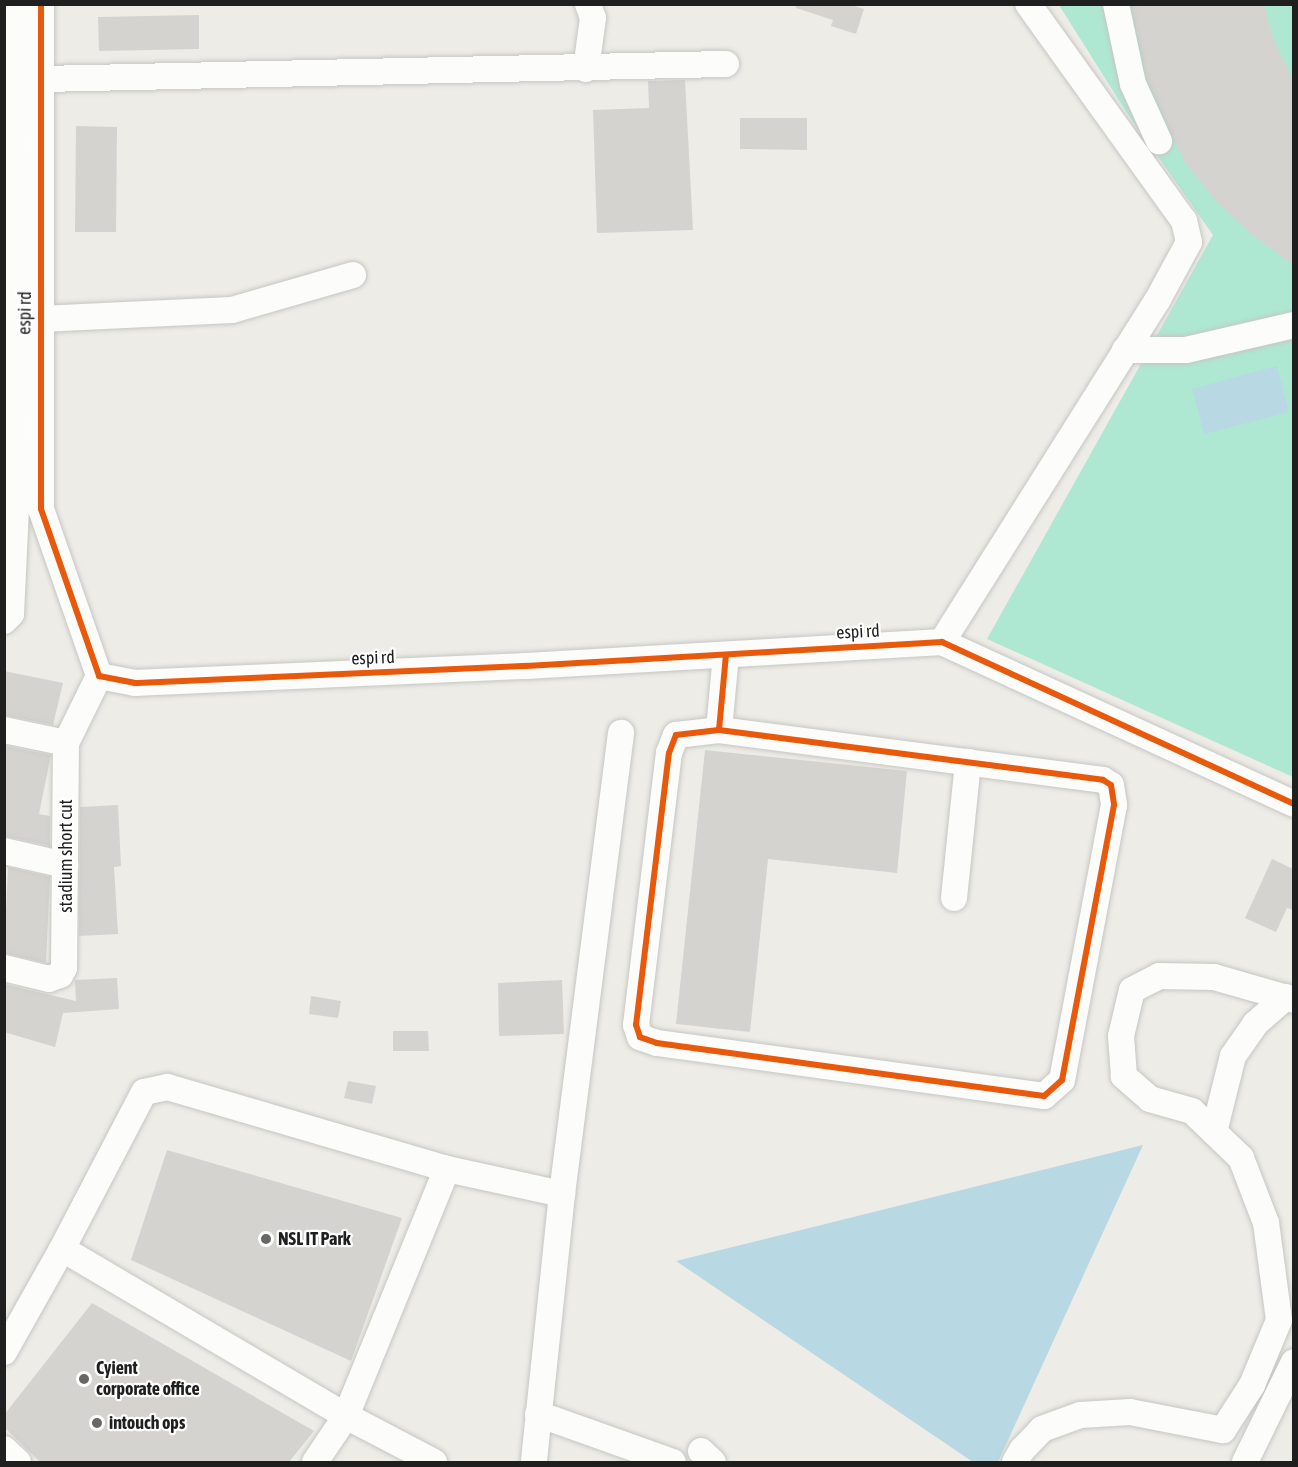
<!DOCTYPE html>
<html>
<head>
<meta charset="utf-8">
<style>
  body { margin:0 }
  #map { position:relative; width:1298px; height:1467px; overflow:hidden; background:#edece7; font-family:"Asap Condensed",sans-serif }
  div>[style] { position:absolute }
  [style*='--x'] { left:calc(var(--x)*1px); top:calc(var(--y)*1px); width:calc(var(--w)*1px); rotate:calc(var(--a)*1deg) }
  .pitch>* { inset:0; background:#afe8d2 }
  .water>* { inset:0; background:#b8d8e3 }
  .building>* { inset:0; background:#d5d3d0 }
  .roads { filter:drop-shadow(0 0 2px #c6c6c3) drop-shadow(0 0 2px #c6c6c3) }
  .minor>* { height:26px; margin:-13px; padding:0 13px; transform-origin:13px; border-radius:13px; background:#fcfcfb }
  .cycleway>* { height:6px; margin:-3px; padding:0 3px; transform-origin:3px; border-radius:3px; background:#e8590c }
  .dots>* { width:16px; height:16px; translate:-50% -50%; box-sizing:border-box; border:3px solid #fff; border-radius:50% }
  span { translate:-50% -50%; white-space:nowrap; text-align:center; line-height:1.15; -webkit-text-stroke:4.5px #fff; paint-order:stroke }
  .street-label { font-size:18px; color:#1f1f1f }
  .poi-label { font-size:18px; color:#1f1f1f; font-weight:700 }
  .left { translate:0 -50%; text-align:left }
  .frame { position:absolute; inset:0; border:6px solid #1f1f1f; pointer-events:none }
</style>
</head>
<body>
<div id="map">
  <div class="pitch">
    <i style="clip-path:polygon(1059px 5px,1293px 5px,1293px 777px,987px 639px,1213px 235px,1125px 110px)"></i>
  </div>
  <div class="water">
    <i style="clip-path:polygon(1277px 366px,1289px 412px,1204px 434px,1192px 389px)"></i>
    <i style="clip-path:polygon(1143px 1145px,998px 1462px,973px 1462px,676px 1261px)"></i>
  </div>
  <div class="building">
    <i style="clip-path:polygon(796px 4px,848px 4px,864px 9px,856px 34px,831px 26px,833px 20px,796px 8px)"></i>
    <i style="clip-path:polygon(1131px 4px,1264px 4px,1273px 39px,1293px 80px,1293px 265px,1251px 234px,1215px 200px,1184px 161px,1147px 79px)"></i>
    <i style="clip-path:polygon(199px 15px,199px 49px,99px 51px,98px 17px)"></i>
    <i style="clip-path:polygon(685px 80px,693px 230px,597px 233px,593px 110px,649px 108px,648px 81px)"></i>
    <i style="clip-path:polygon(740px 118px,807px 118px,807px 150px,740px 149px)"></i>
    <i style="clip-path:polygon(76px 126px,117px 127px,116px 232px,75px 232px)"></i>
    <i style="clip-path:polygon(4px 671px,63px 683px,53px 725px,4px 715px)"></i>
    <i style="clip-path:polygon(6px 746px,51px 755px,39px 814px,50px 816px,50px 846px,4px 836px)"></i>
    <i style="clip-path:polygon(705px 750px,907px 771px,897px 873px,768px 859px,750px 1032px,676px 1024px)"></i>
    <i style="clip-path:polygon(118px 805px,121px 866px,114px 867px,118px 934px,79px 936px,80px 807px)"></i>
    <i style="clip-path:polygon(1272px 859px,1293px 869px,1293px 910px,1287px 908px,1276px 932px,1245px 918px)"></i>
    <i style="clip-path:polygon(8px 867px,50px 877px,46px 963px,4px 953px)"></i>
    <i style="clip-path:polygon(117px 978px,119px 1009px,63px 1013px,55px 1047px,4px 1032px,4px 984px,76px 1001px,75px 980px)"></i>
    <i style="clip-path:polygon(562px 980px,564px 1034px,499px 1036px,498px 983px)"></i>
    <i style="clip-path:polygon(311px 996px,341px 1001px,338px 1018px,309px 1014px)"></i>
    <i style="clip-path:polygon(393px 1031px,428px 1031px,429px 1051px,393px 1051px)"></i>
    <i style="clip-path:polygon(348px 1081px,376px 1086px,372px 1104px,344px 1098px)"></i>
    <i style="clip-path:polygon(167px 1150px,402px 1218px,351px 1361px,131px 1260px)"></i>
    <i style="clip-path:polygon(92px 1303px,314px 1431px,289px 1462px,40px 1462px,4px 1427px,4px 1415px)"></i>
  </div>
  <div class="roads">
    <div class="minor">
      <i style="--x:41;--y:4;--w:505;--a:90"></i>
      <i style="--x:41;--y:509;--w:177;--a:70.8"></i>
      <i style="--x:99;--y:676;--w:37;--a:11"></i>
      <i style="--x:135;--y:683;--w:391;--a:-2.5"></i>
      <i style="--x:526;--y:666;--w:417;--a:-3.3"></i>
      <i style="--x:942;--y:642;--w:387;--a:24.7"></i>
      <i style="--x:1116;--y:4;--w:82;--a:78"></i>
      <i style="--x:1133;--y:84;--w:63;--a:65.5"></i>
      <i style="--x:586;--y:69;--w:51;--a:-82.2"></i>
      <i style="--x:593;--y:18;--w:15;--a:-110"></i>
      <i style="--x:42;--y:79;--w:684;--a:-1.26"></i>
      <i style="--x:40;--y:319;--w:192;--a:-2.7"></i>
      <i style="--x:232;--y:310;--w:126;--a:-16.1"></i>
      <i style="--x:1125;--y:350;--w:61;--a:0"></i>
      <i style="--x:1186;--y:350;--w:111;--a:-13"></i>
      <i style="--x:4;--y:621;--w:10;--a:-45"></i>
      <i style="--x:11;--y:614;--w:129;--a:-87.3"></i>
      <i style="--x:17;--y:485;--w:481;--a:-89.8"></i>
      <i style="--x:942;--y:642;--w:403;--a:-57.8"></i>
      <i style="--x:1157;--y:301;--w:67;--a:-61.5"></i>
      <i style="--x:1189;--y:242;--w:22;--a:-103"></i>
      <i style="--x:1184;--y:221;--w:267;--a:-125.7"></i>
      <i style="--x:4;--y:730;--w:63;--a:11.8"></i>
      <i style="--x:719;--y:730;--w:387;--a:7.4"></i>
      <i style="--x:1103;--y:780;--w:9;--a:32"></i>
      <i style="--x:1111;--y:785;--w:20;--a:81"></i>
      <i style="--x:1114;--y:805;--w:280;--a:100.7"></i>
      <i style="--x:1062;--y:1080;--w:24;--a:138"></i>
      <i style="--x:1044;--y:1096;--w:391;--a:-172.2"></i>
      <i style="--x:657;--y:1043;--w:18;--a:-161"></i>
      <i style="--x:640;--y:1037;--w:13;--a:-108"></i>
      <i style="--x:636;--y:1025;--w:274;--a:-83.1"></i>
      <i style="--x:669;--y:753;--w:19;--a:-69"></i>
      <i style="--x:676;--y:735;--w:43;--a:-6.6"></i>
      <i style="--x:719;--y:730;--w:75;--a:-84.7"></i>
      <i style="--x:4;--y:851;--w:63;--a:12.9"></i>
      <i style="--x:954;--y:898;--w:137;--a:-84.1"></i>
      <i style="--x:4;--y:968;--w:46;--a:13.7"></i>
      <i style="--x:49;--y:979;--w:12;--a:-20"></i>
      <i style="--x:60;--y:975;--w:8;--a:-60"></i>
      <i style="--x:64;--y:968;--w:225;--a:-89.5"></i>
      <i style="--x:66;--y:743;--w:75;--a:-63.8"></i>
      <i style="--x:1214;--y:1132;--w:78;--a:-76"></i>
      <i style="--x:1233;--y:1056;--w:39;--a:-55"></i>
      <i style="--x:1255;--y:1024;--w:41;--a:-41.1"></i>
      <i style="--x:562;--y:1194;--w:465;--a:-82.7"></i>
      <i style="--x:4;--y:1352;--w:118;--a:-60.6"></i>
      <i style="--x:538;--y:1414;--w:143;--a:19.6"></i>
      <i style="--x:4;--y:1449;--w:19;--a:43"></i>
      <i style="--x:701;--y:1451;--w:16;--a:43"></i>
      <i style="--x:315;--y:1462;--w:55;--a:-56"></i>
      <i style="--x:346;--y:1416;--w:267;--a:-67.8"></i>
      <i style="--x:434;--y:1462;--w:99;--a:-152.4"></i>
      <i style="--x:346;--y:1416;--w:329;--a:-149.5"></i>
      <i style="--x:62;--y:1249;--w:177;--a:-62.4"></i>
      <i style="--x:144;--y:1092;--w:24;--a:-12"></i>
      <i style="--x:167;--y:1087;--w:292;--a:16.3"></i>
      <i style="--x:447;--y:1169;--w:118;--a:12.3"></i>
      <i style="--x:562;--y:1194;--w:269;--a:96"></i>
      <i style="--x:1015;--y:1462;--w:14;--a:-60"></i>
      <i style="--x:1022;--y:1450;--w:29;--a:-46"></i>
      <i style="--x:1042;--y:1429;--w:40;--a:-20.2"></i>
      <i style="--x:1080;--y:1415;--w:50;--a:-3.4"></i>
      <i style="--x:1130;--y:1412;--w:95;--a:11"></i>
      <i style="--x:1223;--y:1430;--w:54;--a:-57.2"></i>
      <i style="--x:1252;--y:1385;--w:70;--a:-67.4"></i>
      <i style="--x:1279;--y:1320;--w:98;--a:-97.6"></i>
      <i style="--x:1266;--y:1223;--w:70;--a:-111"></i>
      <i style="--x:1241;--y:1158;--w:68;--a:-136.2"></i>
      <i style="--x:1192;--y:1111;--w:44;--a:-164.1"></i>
      <i style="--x:1150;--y:1099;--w:35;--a:-139"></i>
      <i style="--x:1124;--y:1076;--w:40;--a:-94.3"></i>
      <i style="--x:1121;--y:1036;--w:47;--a:-76.6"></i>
      <i style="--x:1132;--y:990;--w:30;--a:-27"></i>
      <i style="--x:1159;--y:976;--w:55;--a:1"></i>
      <i style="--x:1214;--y:977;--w:83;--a:16"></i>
      <i style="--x:1245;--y:1462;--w:111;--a:-63.9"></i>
    </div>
  </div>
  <div class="cycleway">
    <i style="--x:41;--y:4;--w:505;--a:90"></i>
    <i style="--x:41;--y:509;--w:177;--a:70.8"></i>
    <i style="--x:99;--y:676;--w:37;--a:11"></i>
    <i style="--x:135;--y:683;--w:391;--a:-2.5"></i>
    <i style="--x:526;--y:666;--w:417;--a:-3.3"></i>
    <i style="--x:942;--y:642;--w:387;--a:24.7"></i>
    <i style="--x:719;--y:730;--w:387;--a:7.4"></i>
    <i style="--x:1103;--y:780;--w:9;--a:32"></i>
    <i style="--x:1111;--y:785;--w:20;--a:81"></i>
    <i style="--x:1114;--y:805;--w:280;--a:100.7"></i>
    <i style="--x:1062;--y:1080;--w:24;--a:138"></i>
    <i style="--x:1044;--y:1096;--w:391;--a:-172.2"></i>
    <i style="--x:657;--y:1043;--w:18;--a:-161"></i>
    <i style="--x:640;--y:1037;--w:13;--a:-108"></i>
    <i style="--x:636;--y:1025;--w:274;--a:-83.1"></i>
    <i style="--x:669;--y:753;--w:19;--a:-69"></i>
    <i style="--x:676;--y:735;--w:43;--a:-6.6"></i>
    <i style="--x:719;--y:730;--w:75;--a:-84.7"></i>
  </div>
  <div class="dots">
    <i style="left:266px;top:1239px;background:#676765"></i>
    <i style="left:84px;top:1379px;background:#676765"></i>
    <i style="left:97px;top:1423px;background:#676765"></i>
  </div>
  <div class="street-label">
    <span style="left:25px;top:313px;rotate:-89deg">espi rd</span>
    <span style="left:858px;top:632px;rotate:-3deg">espi rd</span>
    <span style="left:373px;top:658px;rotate:-2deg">espi rd</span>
    <span style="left:66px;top:856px;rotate:-90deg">stadium short cut</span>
  </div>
  <div class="poi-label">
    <span class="left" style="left:278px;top:1239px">NSL IT Park</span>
    <span class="left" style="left:96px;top:1379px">Cyient<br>corporate office</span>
    <span class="left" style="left:109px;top:1423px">intouch ops</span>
  </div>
  <div class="frame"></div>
</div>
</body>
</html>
